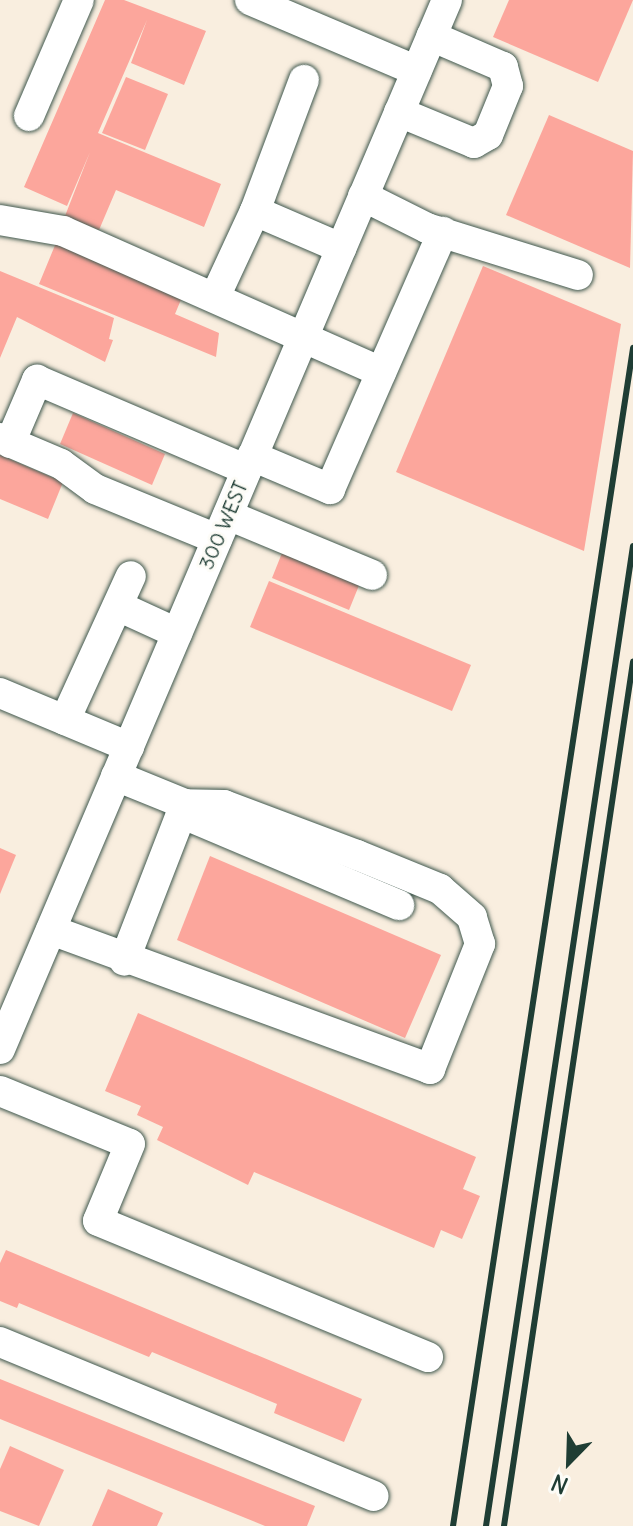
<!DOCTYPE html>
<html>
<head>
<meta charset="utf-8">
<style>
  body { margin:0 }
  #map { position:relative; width:633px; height:1526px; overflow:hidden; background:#f9eedf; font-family:Delius,sans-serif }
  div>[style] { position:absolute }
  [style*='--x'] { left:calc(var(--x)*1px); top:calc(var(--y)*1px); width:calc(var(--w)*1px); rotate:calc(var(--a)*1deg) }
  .building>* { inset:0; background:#fca69c }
  .roads { filter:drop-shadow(0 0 2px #40584e) drop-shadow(0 0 2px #40584e) }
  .minor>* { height:30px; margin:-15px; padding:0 15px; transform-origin:15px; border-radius:15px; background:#fff }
  .rail>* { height:6px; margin:-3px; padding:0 3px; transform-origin:3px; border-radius:3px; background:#1f3d34 }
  span { translate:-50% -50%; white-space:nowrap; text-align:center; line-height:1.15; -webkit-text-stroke:6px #fdfcf7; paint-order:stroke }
  .street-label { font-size:20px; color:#1f3d34 }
  .north { position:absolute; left:529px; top:1422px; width:80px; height:80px; -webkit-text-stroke:6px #fdfcf7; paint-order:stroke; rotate:203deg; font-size:22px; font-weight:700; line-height:32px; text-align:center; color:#1f3d34 }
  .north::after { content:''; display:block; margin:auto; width:28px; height:36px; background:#1f3d34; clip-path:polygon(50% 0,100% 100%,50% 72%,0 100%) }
</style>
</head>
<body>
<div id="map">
  <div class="building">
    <i style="clip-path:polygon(105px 0,124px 0,206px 31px,184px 85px,131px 63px,147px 20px,98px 133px,221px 184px,204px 227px,116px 190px,99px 230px,65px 216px,90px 152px,67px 206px,24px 187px)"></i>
    <i style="clip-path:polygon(509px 0,633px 0,598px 82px,493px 37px)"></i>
    <i style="clip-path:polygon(126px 77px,168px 94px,145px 150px,102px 133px)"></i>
    <i style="clip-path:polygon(549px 115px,633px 151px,630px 268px,506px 215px)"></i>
    <i style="clip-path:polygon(58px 238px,185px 290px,175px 314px,219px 333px,216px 357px,39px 284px)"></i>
    <i style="clip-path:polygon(483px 266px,621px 324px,584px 551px,396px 472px)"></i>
    <i style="clip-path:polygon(0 271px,114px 318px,109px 339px,113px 340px,105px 362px,17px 317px,0 358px)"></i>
    <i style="clip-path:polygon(73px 413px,165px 454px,152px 485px,60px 444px)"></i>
    <i style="clip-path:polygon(0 455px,63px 482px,48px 519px,0 499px)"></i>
    <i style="clip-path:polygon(282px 553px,362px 578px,349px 610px,272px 578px)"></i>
    <i style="clip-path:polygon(269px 581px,471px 665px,452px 711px,250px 627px)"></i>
    <i style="clip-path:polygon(0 848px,16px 855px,0 894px)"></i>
    <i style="clip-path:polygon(210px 856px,441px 955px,405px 1038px,177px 940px)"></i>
    <i style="clip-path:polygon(138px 1013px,476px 1157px,463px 1189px,480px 1196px,462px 1239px,441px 1230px,434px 1248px,254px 1172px,248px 1185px,157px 1140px,163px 1127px,137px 1115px,141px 1106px,105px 1091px)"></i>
    <i style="clip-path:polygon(6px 1250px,362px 1399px,344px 1442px,274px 1413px,277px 1404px,152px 1352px,149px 1357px,19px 1303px,17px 1308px,0 1301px,0 1263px)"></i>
    <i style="clip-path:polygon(0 1379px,315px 1506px,307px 1526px,265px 1526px,0 1419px)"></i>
    <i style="clip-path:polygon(10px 1446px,64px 1470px,39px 1526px,0 1511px,0 1469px)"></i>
    <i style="clip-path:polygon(108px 1489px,163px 1513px,157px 1526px,92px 1526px)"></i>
  </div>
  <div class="roads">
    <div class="minor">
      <i style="--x:250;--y:0;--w:181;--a:23"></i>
      <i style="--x:399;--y:112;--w:81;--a:22.5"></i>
      <i style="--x:474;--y:143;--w:16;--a:-30"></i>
      <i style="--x:488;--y:135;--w:53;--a:-67.8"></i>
      <i style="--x:508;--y:86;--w:20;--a:-105"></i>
      <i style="--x:503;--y:67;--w:78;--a:-156.7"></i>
      <i style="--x:29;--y:116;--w:126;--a:-66.7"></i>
      <i style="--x:363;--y:196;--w:72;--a:26.6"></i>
      <i style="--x:427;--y:228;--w:158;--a:17.3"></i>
      <i style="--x:255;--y:211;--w:94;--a:23.3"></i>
      <i style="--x:0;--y:220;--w:64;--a:9.9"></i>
      <i style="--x:63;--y:231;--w:348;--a:23.9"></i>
      <i style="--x:215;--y:297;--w:95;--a:-65.1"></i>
      <i style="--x:255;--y:211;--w:140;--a:-69.5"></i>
      <i style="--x:0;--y:438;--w:66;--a:23.1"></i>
      <i style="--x:61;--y:464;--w:42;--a:36.3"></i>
      <i style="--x:95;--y:489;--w:132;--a:22.3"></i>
      <i style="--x:10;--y:443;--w:69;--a:-66.8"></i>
      <i style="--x:37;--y:380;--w:228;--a:23.2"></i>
      <i style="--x:252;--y:456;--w:85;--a:22.9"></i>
      <i style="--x:330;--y:489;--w:281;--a:-66.3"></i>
      <i style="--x:228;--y:515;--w:156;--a:22.6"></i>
      <i style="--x:118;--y:606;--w:65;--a:24.6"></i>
      <i style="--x:0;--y:693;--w:140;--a:22.7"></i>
      <i style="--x:65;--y:720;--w:158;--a:-65.4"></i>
      <i style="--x:116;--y:776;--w:74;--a:22.1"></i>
      <i style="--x:185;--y:804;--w:168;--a:111.2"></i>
      <i style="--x:181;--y:813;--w:237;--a:22.9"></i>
      <i style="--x:51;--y:930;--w:404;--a:20.1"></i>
      <i style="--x:430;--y:1069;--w:135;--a:-68.2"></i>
      <i style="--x:480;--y:944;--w:28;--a:-107"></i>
      <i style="--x:472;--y:917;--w:43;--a:-138.8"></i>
      <i style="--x:440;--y:889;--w:90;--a:-157.7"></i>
      <i style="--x:357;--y:855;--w:142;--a:-159.4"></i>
      <i style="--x:224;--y:805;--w:39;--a:-179"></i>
      <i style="--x:0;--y:1049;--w:1140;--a:-66.92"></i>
      <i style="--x:0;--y:1091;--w:140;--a:22.2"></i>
      <i style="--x:130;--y:1144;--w:83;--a:112.6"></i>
      <i style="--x:98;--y:1221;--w:357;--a:22.4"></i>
      <i style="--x:0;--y:1342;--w:404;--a:22.4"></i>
    </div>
  </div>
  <div class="rail">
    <i style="--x:453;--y:1526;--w:1192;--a:-81.31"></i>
    <i style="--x:486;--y:1526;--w:991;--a:-81.47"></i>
    <i style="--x:504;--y:1526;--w:874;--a:-81.51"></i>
  </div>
  <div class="street-label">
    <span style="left:223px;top:525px;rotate:-67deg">300 WEST</span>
  </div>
  <div class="north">N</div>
</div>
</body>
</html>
